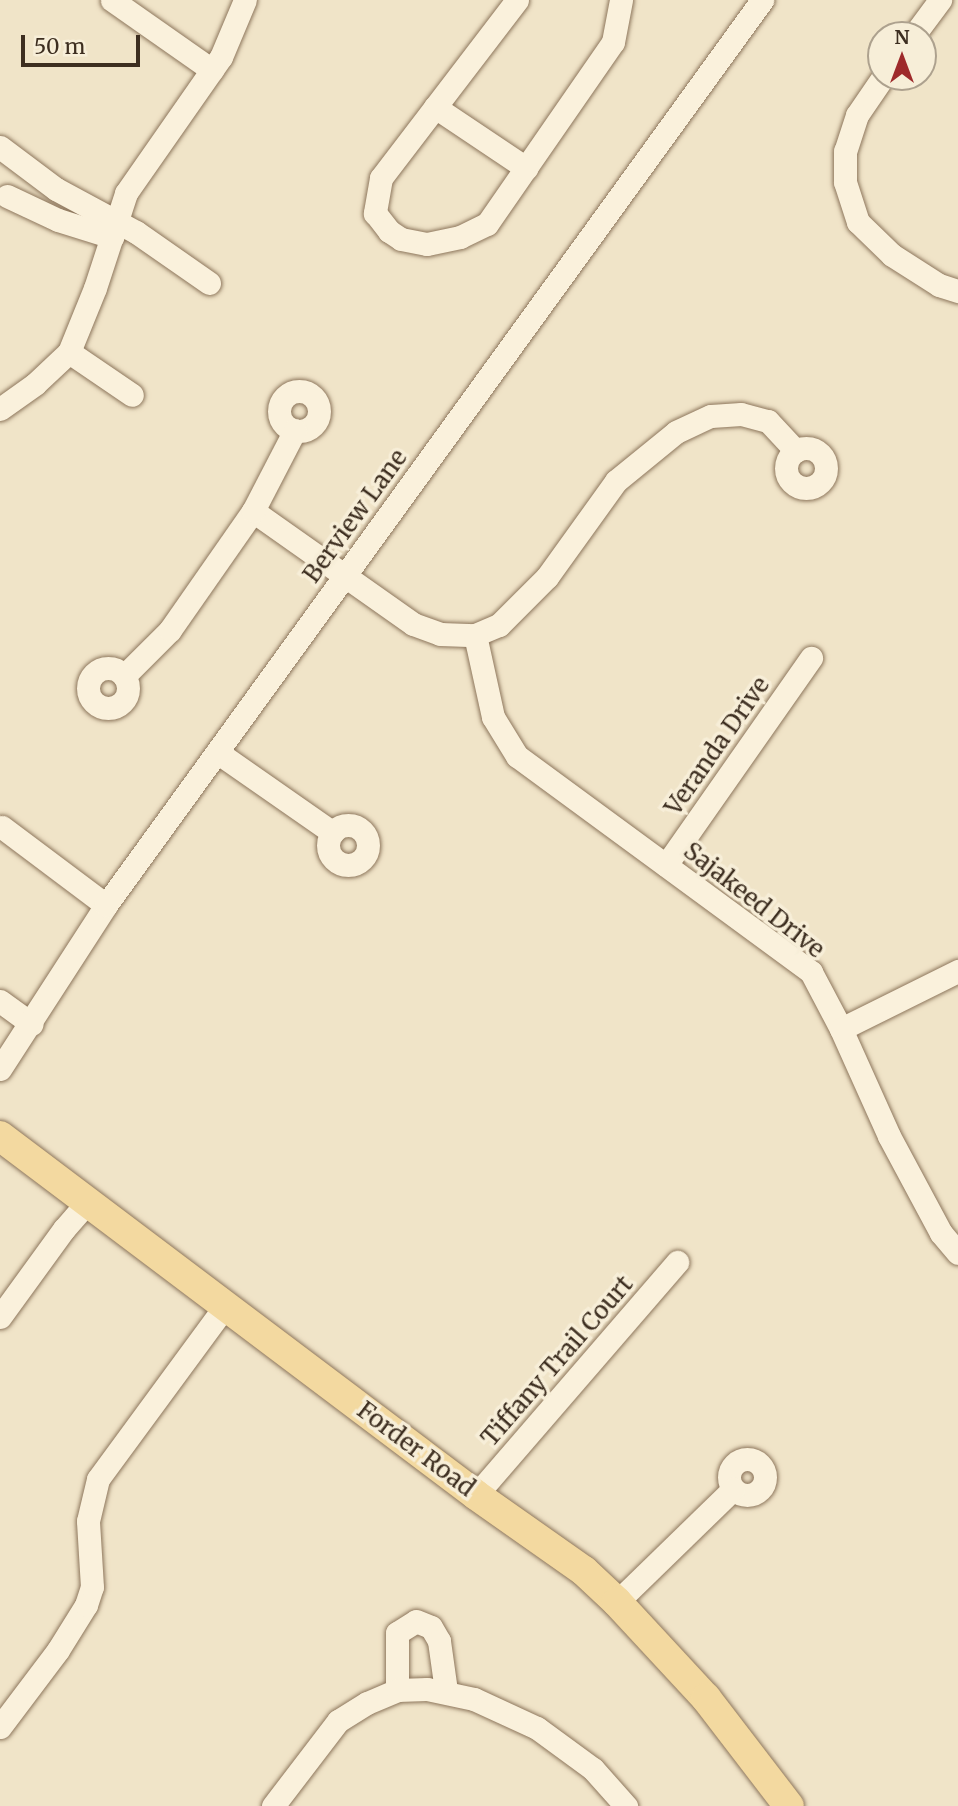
<!DOCTYPE html>
<html>
<head>
<meta charset="utf-8">
<style>
  body { margin:0 }
  #map { position:relative; width:958px; height:1806px; overflow:hidden; background:#f0e4c8; font-family:Merriweather,serif }
  div>[style] { position:absolute }
  [style*='--x'] { left:calc(var(--x)*1px); top:calc(var(--y)*1px); width:calc(var(--w)*1px); rotate:calc(var(--a)*1deg) }
  .roads { filter:drop-shadow(0 0 2px #8d765c) drop-shadow(0 0 2px #8d765c) }
  .minor>* { height:23px; margin:-11.5px; padding:0 11.5px; transform-origin:11.5px; border-radius:11.5px; background:#faf1dc }
  .minor>.ring { margin:-11.5px; padding:0; box-sizing:content-box; background:none; border:23px solid #faf1dc; border-radius:50% }
  .major>* { height:30px; margin:-15px; padding:0 15px; transform-origin:15px; border-radius:15px; background:#f3d9a0 }
  span { translate:-50% -50%; white-space:nowrap; text-align:center; line-height:1.15; -webkit-text-stroke:7px #f7eed8; paint-order:stroke }
  .street-label { font-size:24px; color:#3d2e20 }
  .north { position:absolute; left:867px; top:21px; width:70px; height:70px; box-sizing:border-box; background:#f7eed8; border:2px solid #ada18e; border-radius:50%; rotate:0deg; font-size:19px; font-weight:700; line-height:28px; text-align:center; color:#3d2e20 }
  .north::after { content:''; display:block; margin:auto; width:24px; height:32px; background:#9e2a2b; clip-path:polygon(50% 0,100% 100%,50% 72%,0 100%) }
  .scale { position:absolute; left:21px; top:35px; width:119px; height:32px; box-sizing:border-box; border:4px solid #3d2e20; border-top:0; padding-left:9px; font-size:21px; line-height:24px; white-space:nowrap; color:#3d2e20; -webkit-text-stroke:5px #f7eed8; paint-order:stroke }
</style>
</head>
<body>
<div id="map">
  <div class="roads">
    <div class="minor">
      <i style="--x:112;--y:0;--w:122;--a:35"></i>
      <i style="--x:517;--y:0;--w:224;--a:127.4"></i>
      <i style="--x:381;--y:178;--w:36;--a:100"></i>
      <i style="--x:375;--y:213;--w:23;--a:52"></i>
      <i style="--x:389;--y:231;--w:14;--a:34"></i>
      <i style="--x:401;--y:239;--w:26;--a:11"></i>
      <i style="--x:427;--y:244;--w:34;--a:-12"></i>
      <i style="--x:460;--y:237;--w:30;--a:-26"></i>
      <i style="--x:487;--y:224;--w:221;--a:-55.3"></i>
      <i style="--x:613;--y:42;--w:43;--a:-79.2"></i>
      <i style="--x:914;--y:35;--w:44;--a:-53.4"></i>
      <i style="--x:883;--y:77;--w:46;--a:124.4"></i>
      <i style="--x:857;--y:115;--w:38;--a:108"></i>
      <i style="--x:845;--y:151;--w:31;--a:90"></i>
      <i style="--x:845;--y:182;--w:42;--a:72"></i>
      <i style="--x:858;--y:222;--w:47;--a:44.1"></i>
      <i style="--x:892;--y:255;--w:56;--a:32.6"></i>
      <i style="--x:939;--y:285;--w:20;--a:18"></i>
      <i style="--x:435;--y:107;--w:110;--a:33.8"></i>
      <i style="--x:0;--y:147;--w:70;--a:36.9"></i>
      <i style="--x:56;--y:189;--w:91;--a:28.3"></i>
      <i style="--x:136;--y:232;--w:89;--a:34.9"></i>
      <i style="--x:7;--y:196;--w:56;--a:25.2"></i>
      <i style="--x:58;--y:220;--w:57;--a:17.5"></i>
      <i style="--x:69;--y:352;--w:76;--a:34.3"></i>
      <i class="ring" style="left:279px;top:391px;width:17px;height:17px"></i>
      <i style="--x:0;--y:409;--w:43;--a:-35.5"></i>
      <i style="--x:35;--y:384;--w:47;--a:-43.3"></i>
      <i style="--x:69;--y:352;--w:69;--a:-67.9"></i>
      <i style="--x:95;--y:288;--w:100;--a:-71.9"></i>
      <i style="--x:126;--y:193;--w:166;--a:-55.1"></i>
      <i style="--x:221;--y:57;--w:62;--a:-67.2"></i>
      <i class="ring" style="left:786px;top:448px;width:17px;height:17px"></i>
      <i style="--x:253;--y:511;--w:196;--a:35.2"></i>
      <i style="--x:413;--y:624;--w:29;--a:20"></i>
      <i style="--x:440;--y:634;--w:35;--a:2"></i>
      <i style="--x:475;--y:635;--w:26;--a:-23"></i>
      <i style="--x:499;--y:625;--w:68;--a:-45"></i>
      <i style="--x:547;--y:577;--w:118;--a:-54.3"></i>
      <i style="--x:616;--y:481;--w:77;--a:-39.2"></i>
      <i style="--x:676;--y:432;--w:38;--a:-25"></i>
      <i style="--x:711;--y:416;--w:30;--a:-4"></i>
      <i style="--x:741;--y:414;--w:28;--a:15"></i>
      <i style="--x:768;--y:421;--w:41;--a:47"></i>
      <i style="--x:475;--y:635;--w:84;--a:77.6"></i>
      <i style="--x:493;--y:717;--w:46;--a:58.4"></i>
      <i style="--x:517;--y:756;--w:365;--a:36.3"></i>
      <i style="--x:811;--y:972;--w:64;--a:62.2"></i>
      <i style="--x:841;--y:1029;--w:117;--a:65.8"></i>
      <i style="--x:889;--y:1136;--w:110;--a:61.8"></i>
      <i style="--x:941;--y:1233;--w:26;--a:50"></i>
      <i class="ring" style="left:88px;top:668px;width:17px;height:17px"></i>
      <i style="--x:124;--y:676;--w:65;--a:-45"></i>
      <i style="--x:170;--y:630;--w:145;--a:-55.1"></i>
      <i style="--x:253;--y:511;--w:91;--a:-62.6"></i>
      <i style="--x:217;--y:752;--w:141;--a:34.9"></i>
      <i class="ring" style="left:328px;top:825px;width:17px;height:17px"></i>
      <i style="--x:2;--y:827;--w:130;--a:36.9"></i>
      <i style="--x:666;--y:865;--w:253;--a:-55"></i>
      <i style="--x:0;--y:1001;--w:39;--a:36"></i>
      <i style="--x:841;--y:1029;--w:131;--a:-26.4"></i>
      <i style="--x:0;--y:1069;--w:195;--a:-57.1"></i>
      <i style="--x:106;--y:905;--w:1118;--a:-54.06"></i>
      <i style="--x:0;--y:1317;--w:109;--a:-54"></i>
      <i style="--x:64;--y:1229;--w:35;--a:-49"></i>
      <i class="ring" style="left:729px;top:1459px;width:13px;height:13px"></i>
      <i style="--x:476;--y:1495;--w:308;--a:-49.2"></i>
      <i style="--x:617;--y:1602;--w:162;--a:-44.2"></i>
      <i style="--x:397;--y:1690;--w:57;--a:-90"></i>
      <i style="--x:397;--y:1633;--w:22;--a:-32"></i>
      <i style="--x:416;--y:1621;--w:16;--a:22"></i>
      <i style="--x:431;--y:1627;--w:16;--a:60"></i>
      <i style="--x:439;--y:1641;--w:50;--a:82"></i>
      <i style="--x:0;--y:1727;--w:96;--a:-53"></i>
      <i style="--x:58;--y:1650;--w:53;--a:-58.1"></i>
      <i style="--x:86;--y:1605;--w:19;--a:-72"></i>
      <i style="--x:92;--y:1587;--w:66;--a:-93.5"></i>
      <i style="--x:88;--y:1521;--w:43;--a:-76.6"></i>
      <i style="--x:98;--y:1479;--w:215;--a:-53.7"></i>
      <i style="--x:273;--y:1806;--w:107;--a:-52.6"></i>
      <i style="--x:338;--y:1721;--w:34;--a:-32"></i>
      <i style="--x:367;--y:1703;--w:33;--a:-23"></i>
      <i style="--x:397;--y:1690;--w:30;--a:-2"></i>
      <i style="--x:427;--y:1689;--w:48;--a:12"></i>
      <i style="--x:474;--y:1699;--w:69;--a:24.7"></i>
      <i style="--x:537;--y:1728;--w:69;--a:36.2"></i>
      <i style="--x:593;--y:1769;--w:50;--a:48.3"></i>
    </div>
    <div class="major">
      <i style="--x:0;--y:1136;--w:596;--a:37.02"></i>
      <i style="--x:476;--y:1495;--w:132;--a:35.1"></i>
      <i style="--x:584;--y:1571;--w:45;--a:43.2"></i>
      <i style="--x:617;--y:1602;--w:131;--a:47.2"></i>
      <i style="--x:706;--y:1698;--w:136;--a:52.5"></i>
    </div>
  </div>
  <div class="street-label">
    <span style="left:355px;top:516px;rotate:-54deg">Berview Lane</span>
    <span style="left:717px;top:746px;rotate:-55deg">Veranda Drive</span>
    <span style="left:754px;top:900px;rotate:38deg">Sajakeed Drive</span>
    <span style="left:557px;top:1361px;rotate:-49deg">Tiffany Trail Court</span>
    <span style="left:416px;top:1449px;rotate:37deg">Forder Road</span>
  </div>
  <div class="north">N</div>
  <div class="scale">50 m</div>
</div>
</body>
</html>
